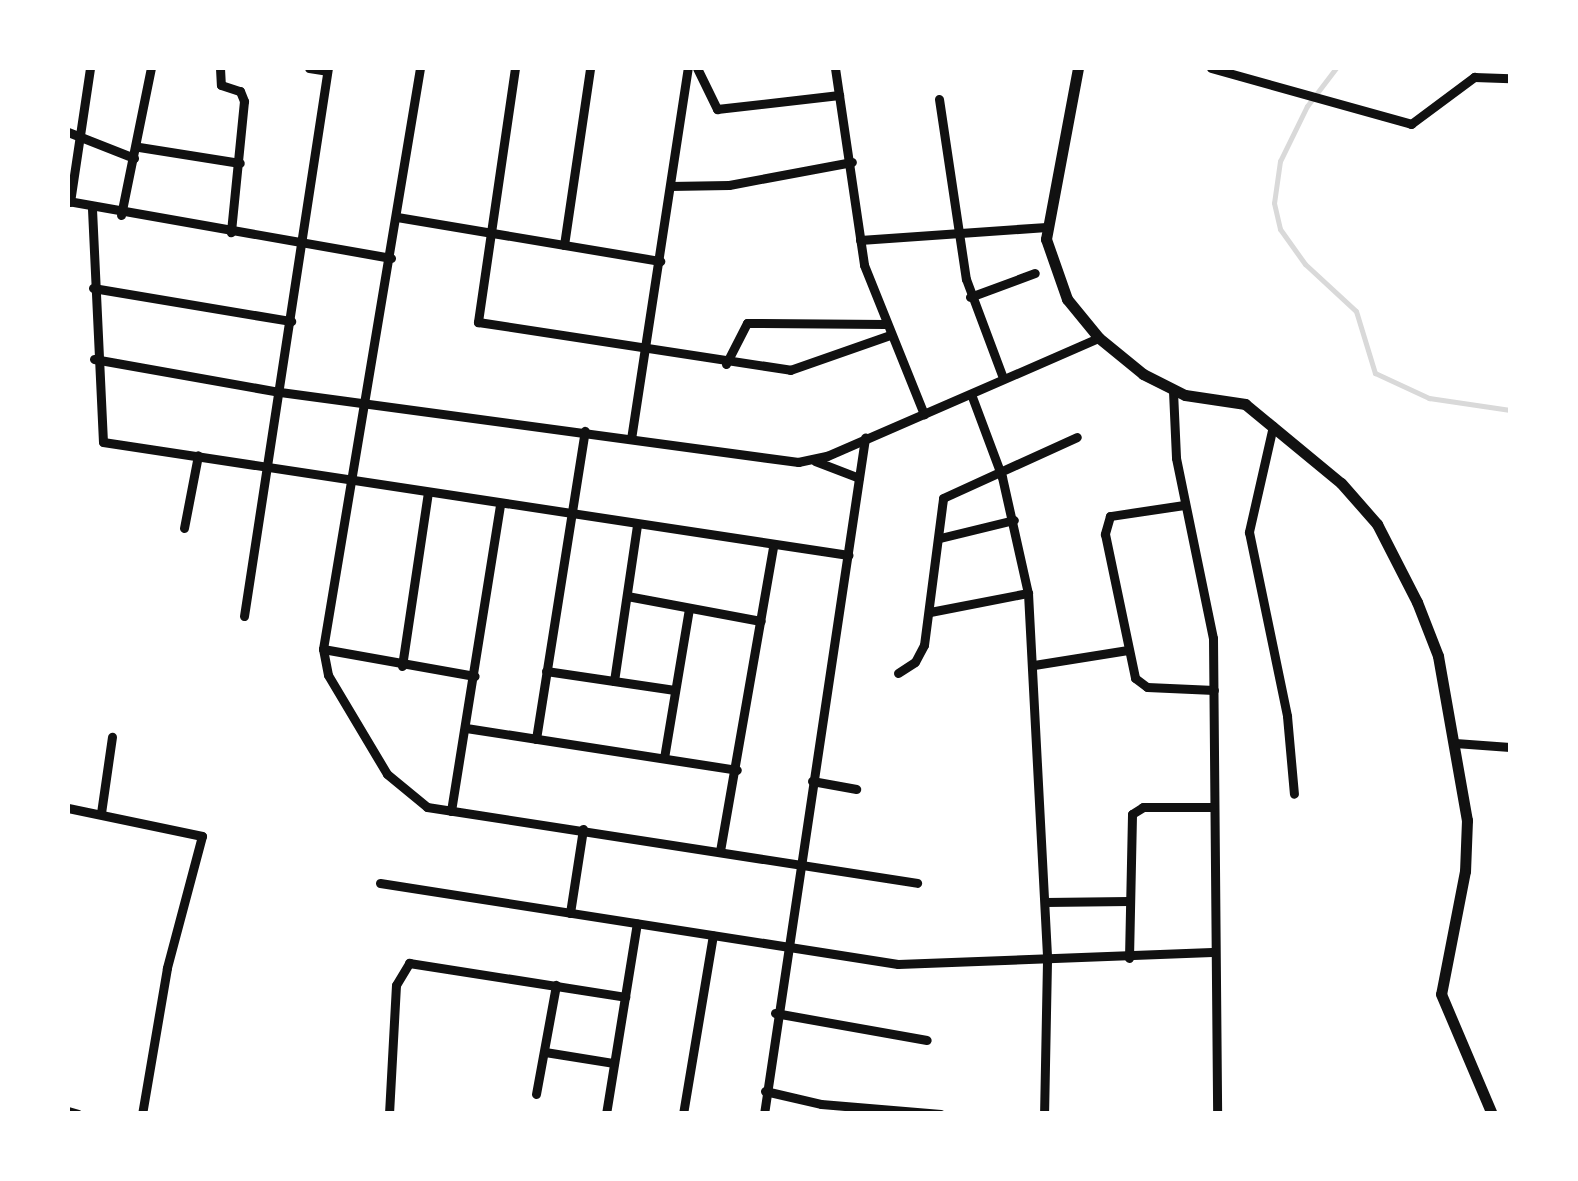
<!DOCTYPE html>
<html>
<head>
<meta charset="utf-8">
<style>
  body { margin:0 }
  #map { position:relative; width:1578px; height:1181px; overflow:hidden; background:#fff; font-family:"Crimson Pro",serif }
  div>[style] { position:absolute }
  [style*='--x'] { left:calc(var(--x)*1px); top:calc(var(--y)*1px); width:calc(var(--w)*1px); rotate:calc(var(--a)*1deg) }
  .stream>* { height:5px; margin:-2.5px; padding:0 2.5px; transform-origin:2.5px; border-radius:2.5px; background:#d9d9d9 }
  .minor>* { height:9px; margin:-4.5px; padding:0 4.5px; transform-origin:4.5px; border-radius:4.5px; background:#111 }
  .tertiary>* { height:11px; margin:-5.5px; padding:0 5.5px; transform-origin:5.5px; border-radius:5.5px; background:#111 }
  span { translate:-50% -50%; white-space:nowrap; text-align:center; line-height:1.15; -webkit-text-stroke:9px #fff; paint-order:stroke }
  .frame { position:absolute; inset:0; border:70px solid #fff; pointer-events:none }
</style>
</head>
<body>
<div id="map">
  <div class="stream">
    <i style="--x:1336;--y:68;--w:48;--a:127.3"></i>
    <i style="--x:1307;--y:106;--w:61;--a:116.1"></i>
    <i style="--x:1280;--y:161;--w:42;--a:98.1"></i>
    <i style="--x:1274;--y:203;--w:27;--a:77"></i>
    <i style="--x:1280;--y:229;--w:43;--a:54.5"></i>
    <i style="--x:1305;--y:264;--w:69;--a:42.7"></i>
    <i style="--x:1356;--y:311;--w:65;--a:73"></i>
    <i style="--x:1375;--y:373;--w:60;--a:24.8"></i>
    <i style="--x:1429;--y:398;--w:82;--a:8.4"></i>
  </div>
  <div class="minor">
    <i style="--x:220;--y:68;--w:17;--a:87"></i>
    <i style="--x:221;--y:85;--w:20;--a:18"></i>
    <i style="--x:240;--y:91;--w:11;--a:68"></i>
    <i style="--x:244;--y:101;--w:132;--a:95.7"></i>
    <i style="--x:309;--y:68;--w:18;--a:9"></i>
    <i style="--x:420;--y:68;--w:589;--a:99.48"></i>
    <i style="--x:323;--y:649;--w:26;--a:79"></i>
    <i style="--x:328;--y:675;--w:115;--a:59.2"></i>
    <i style="--x:387;--y:774;--w:52;--a:39.5"></i>
    <i style="--x:427;--y:807;--w:496;--a:8.8"></i>
    <i style="--x:515;--y:68;--w:257;--a:98.3"></i>
    <i style="--x:478;--y:322;--w:316;--a:8.7"></i>
    <i style="--x:790;--y:370;--w:106;--a:-19.3"></i>
    <i style="--x:697;--y:68;--w:46;--a:64"></i>
    <i style="--x:717;--y:109;--w:123;--a:-6.5"></i>
    <i style="--x:835;--y:68;--w:199;--a:81.6"></i>
    <i style="--x:864;--y:265;--w:161;--a:68.1"></i>
    <i style="--x:1211;--y:68;--w:208;--a:15.6"></i>
    <i style="--x:1411;--y:124;--w:79;--a:-36.7"></i>
    <i style="--x:1474;--y:77;--w:36;--a:2"></i>
    <i style="--x:939;--y:99;--w:182;--a:81.5"></i>
    <i style="--x:966;--y:279;--w:106;--a:69.5"></i>
    <i style="--x:68;--y:132;--w:71;--a:21.5"></i>
    <i style="--x:139;--y:147;--w:102;--a:9"></i>
    <i style="--x:670;--y:186;--w:59;--a:-1"></i>
    <i style="--x:729;--y:185;--w:125;--a:-10.6"></i>
    <i style="--x:68;--y:201;--w:328;--a:10"></i>
    <i style="--x:70;--y:202;--w:135;--a:-81.5"></i>
    <i style="--x:92;--y:209;--w:233;--a:87.3"></i>
    <i style="--x:103;--y:442;--w:754;--a:8.62"></i>
    <i style="--x:121;--y:215;--w:150;--a:-78.5"></i>
    <i style="--x:397;--y:217;--w:267;--a:9.5"></i>
    <i style="--x:860;--y:240;--w:187;--a:-4"></i>
    <i style="--x:564;--y:245;--w:179;--a:-81.6"></i>
    <i style="--x:93;--y:288;--w:201;--a:9.5"></i>
    <i style="--x:970;--y:297;--w:69;--a:-20.3"></i>
    <i style="--x:94;--y:359;--w:189;--a:10.1"></i>
    <i style="--x:280;--y:392;--w:523;--a:7.7"></i>
    <i style="--x:798;--y:462;--w:30;--a:-12"></i>
    <i style="--x:827;--y:456;--w:296;--a:-23.5"></i>
    <i style="--x:726;--y:364;--w:46;--a:-62.9"></i>
    <i style="--x:747;--y:323;--w:138;--a:0.4"></i>
    <i style="--x:1173;--y:391;--w:67;--a:87.4"></i>
    <i style="--x:1176;--y:458;--w:184;--a:78.4"></i>
    <i style="--x:1213;--y:638;--w:476;--a:89.5"></i>
    <i style="--x:971;--y:394;--w:89;--a:69.5"></i>
    <i style="--x:1002;--y:477;--w:119;--a:77.4"></i>
    <i style="--x:1028;--y:593;--w:368;--a:87"></i>
    <i style="--x:1047;--y:961;--w:153;--a:91.1"></i>
    <i style="--x:1273;--y:426;--w:109;--a:102.8"></i>
    <i style="--x:1249;--y:532;--w:188;--a:78.3"></i>
    <i style="--x:1287;--y:716;--w:78;--a:84.9"></i>
    <i style="--x:631;--y:439;--w:375;--a:-81.3"></i>
    <i style="--x:815;--y:461;--w:47;--a:21.1"></i>
    <i style="--x:1184;--y:505;--w:75;--a:171.5"></i>
    <i style="--x:1110;--y:516;--w:19;--a:106"></i>
    <i style="--x:1105;--y:534;--w:147;--a:78.2"></i>
    <i style="--x:1135;--y:678;--w:15;--a:37"></i>
    <i style="--x:1147;--y:687;--w:67;--a:2.6"></i>
    <i style="--x:184;--y:528;--w:74;--a:-79.1"></i>
    <i style="--x:940;--y:538;--w:76;--a:-13.7"></i>
    <i style="--x:627;--y:596;--w:136;--a:10.6"></i>
    <i style="--x:930;--y:612;--w:100;--a:-11"></i>
    <i style="--x:244;--y:616;--w:554;--a:-81.29"></i>
    <i style="--x:323;--y:649;--w:154;--a:10.1"></i>
    <i style="--x:1034;--y:665;--w:95;--a:-9.1"></i>
    <i style="--x:402;--y:666;--w:176;--a:-81.5"></i>
    <i style="--x:546;--y:671;--w:130;--a:8.4"></i>
    <i style="--x:898;--y:673;--w:20;--a:-33"></i>
    <i style="--x:915;--y:662;--w:19;--a:-62"></i>
    <i style="--x:924;--y:645;--w:148;--a:-82.6"></i>
    <i style="--x:943;--y:498;--w:147;--a:-24.5"></i>
    <i style="--x:614;--y:681;--w:157;--a:-81.6"></i>
    <i style="--x:466;--y:728;--w:274;--a:8.8"></i>
    <i style="--x:536;--y:739;--w:312;--a:-81"></i>
    <i style="--x:1455;--y:743;--w:55;--a:4.2"></i>
    <i style="--x:664;--y:758;--w:152;--a:-80.5"></i>
    <i style="--x:812;--y:781;--w:45;--a:10.3"></i>
    <i style="--x:68;--y:808;--w:137;--a:11.8"></i>
    <i style="--x:202;--y:836;--w:137;--a:104.9"></i>
    <i style="--x:167;--y:968;--w:148;--a:99.7"></i>
    <i style="--x:451;--y:811;--w:311;--a:-80.9"></i>
    <i style="--x:101;--y:813;--w:77;--a:-81.8"></i>
    <i style="--x:720;--y:851;--w:309;--a:-80.1"></i>
    <i style="--x:380;--y:883;--w:524;--a:8.89"></i>
    <i style="--x:898;--y:964;--w:314;--a:-2.2"></i>
    <i style="--x:1045;--y:902;--w:84;--a:-0.7"></i>
    <i style="--x:570;--y:913;--w:85;--a:-81.2"></i>
    <i style="--x:1129;--y:958;--w:144;--a:-88.8"></i>
    <i style="--x:1132;--y:814;--w:13;--a:-32"></i>
    <i style="--x:1143;--y:807;--w:69;--a:0"></i>
    <i style="--x:775;--y:1013;--w:154;--a:10.1"></i>
    <i style="--x:545;--y:1052;--w:70;--a:9.1"></i>
    <i style="--x:765;--y:1091;--w:57;--a:13.1"></i>
    <i style="--x:821;--y:1104;--w:120;--a:4.8"></i>
    <i style="--x:536;--y:1094;--w:111;--a:-79.6"></i>
    <i style="--x:68;--y:1111;--w:10;--a:17"></i>
    <i style="--x:389;--y:1114;--w:129;--a:-86.9"></i>
    <i style="--x:396;--y:985;--w:26;--a:-59"></i>
    <i style="--x:409;--y:963;--w:219;--a:8.9"></i>
    <i style="--x:606;--y:1114;--w:193;--a:-80.8"></i>
    <i style="--x:683;--y:1114;--w:181;--a:-80.5"></i>
    <i style="--x:764;--y:1114;--w:684;--a:-81.5"></i>
  </div>
  <div class="tertiary">
    <i style="--x:1078;--y:68;--w:174;--a:100.6"></i>
    <i style="--x:1046;--y:239;--w:64;--a:70.7"></i>
    <i style="--x:1067;--y:299;--w:50;--a:50.6"></i>
    <i style="--x:1099;--y:338;--w:57;--a:39.3"></i>
    <i style="--x:1143;--y:374;--w:47;--a:26.6"></i>
    <i style="--x:1185;--y:395;--w:61;--a:8.5"></i>
    <i style="--x:1245;--y:404;--w:124;--a:39.5"></i>
    <i style="--x:1341;--y:483;--w:55;--a:48.7"></i>
    <i style="--x:1377;--y:524;--w:88;--a:62.9"></i>
    <i style="--x:1417;--y:602;--w:58;--a:68.7"></i>
    <i style="--x:1438;--y:656;--w:167;--a:80"></i>
    <i style="--x:1467;--y:820;--w:51;--a:92.2"></i>
    <i style="--x:1465;--y:871;--w:125;--a:101"></i>
    <i style="--x:1441;--y:994;--w:130;--a:67"></i>
  </div>
  <div class="frame"></div>
</div>
</body>
</html>
